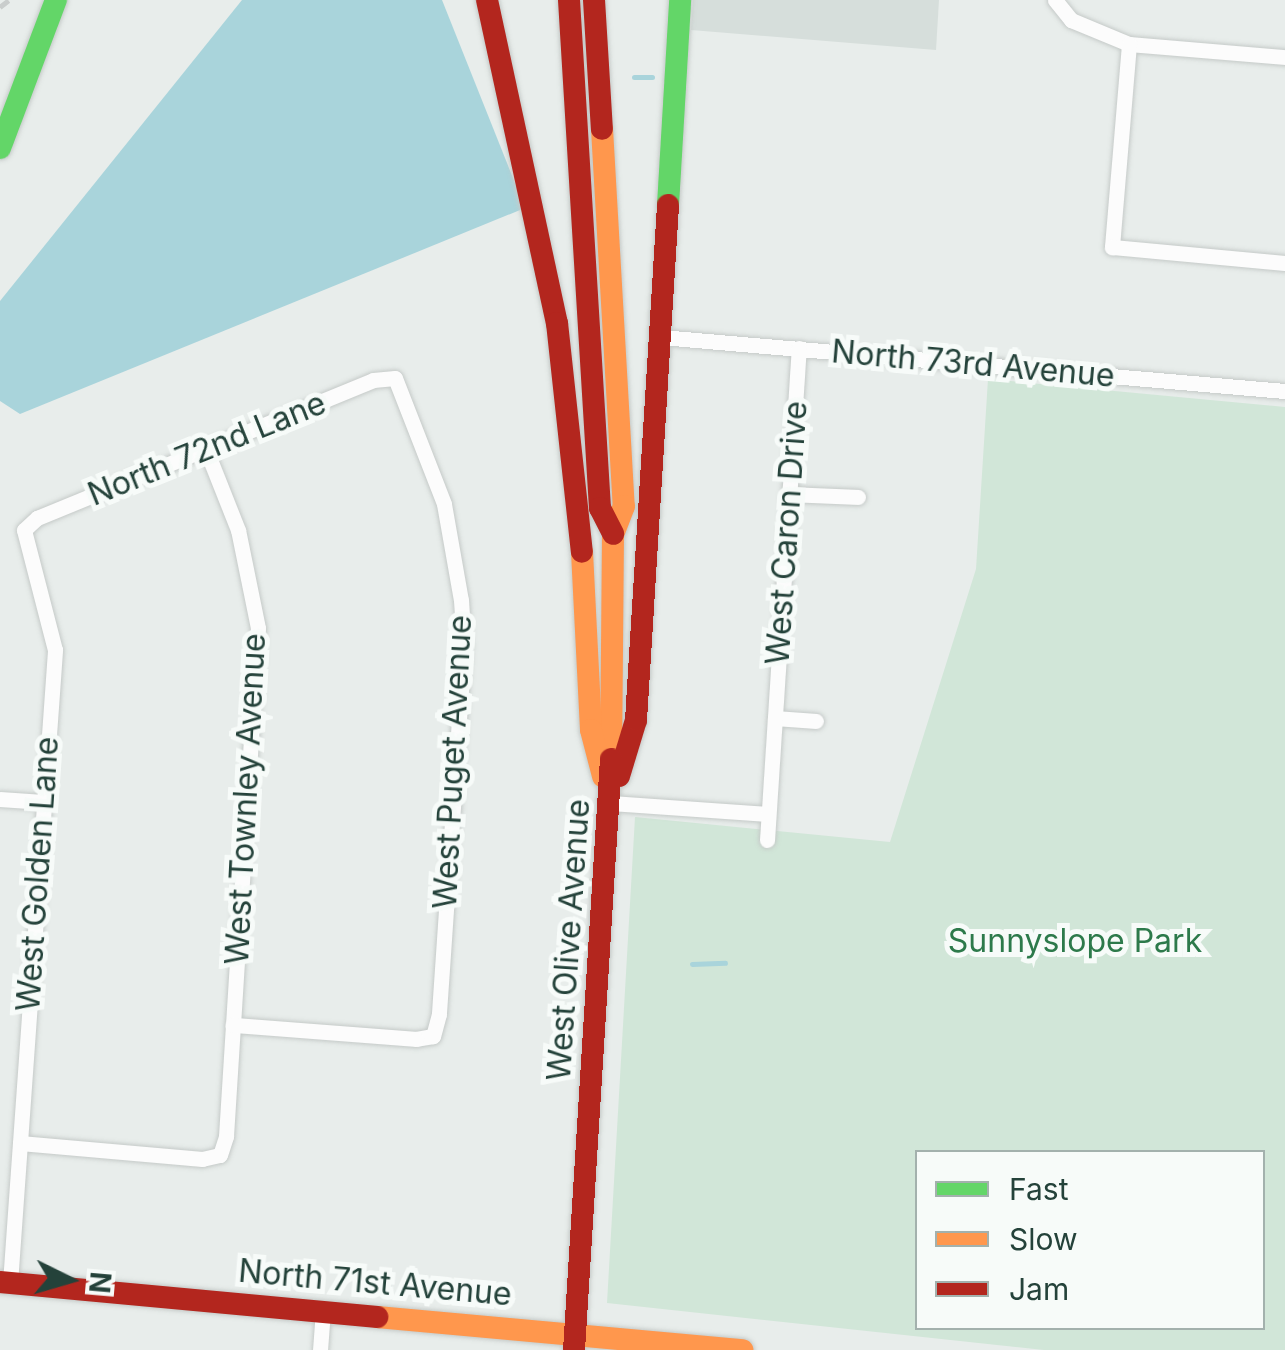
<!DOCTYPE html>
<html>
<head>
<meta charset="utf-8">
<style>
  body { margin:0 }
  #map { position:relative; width:1285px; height:1350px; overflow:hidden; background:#e8edeb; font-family:Inter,sans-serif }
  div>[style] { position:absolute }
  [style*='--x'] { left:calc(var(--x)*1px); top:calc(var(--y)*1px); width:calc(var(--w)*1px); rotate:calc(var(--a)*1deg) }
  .built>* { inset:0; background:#d6dedb }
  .green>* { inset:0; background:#d1e6d8 }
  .water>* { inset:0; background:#a9d4db }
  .stream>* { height:5px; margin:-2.5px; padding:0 2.5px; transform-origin:2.5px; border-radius:2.5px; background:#a9d4db }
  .roads { filter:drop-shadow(0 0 2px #c5cac8) drop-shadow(0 0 2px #c5cac8) }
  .street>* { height:15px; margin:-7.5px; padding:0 7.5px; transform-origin:7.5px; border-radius:7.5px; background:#fcfcfc }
  .fast>* { height:22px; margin:-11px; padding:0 11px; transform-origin:11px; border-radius:11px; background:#63d668 }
  .slow>* { height:22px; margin:-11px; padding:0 11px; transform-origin:11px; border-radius:11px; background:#ff974d }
  .jam>* { height:22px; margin:-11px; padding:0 11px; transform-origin:11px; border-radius:11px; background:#b3261e }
  .rail>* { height:5px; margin-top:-2.5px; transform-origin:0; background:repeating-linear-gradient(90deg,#c9cdcc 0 20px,transparent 0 30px) }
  span { translate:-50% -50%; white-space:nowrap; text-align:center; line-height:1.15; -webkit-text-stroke:10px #f7fbf9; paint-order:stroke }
  .street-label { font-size:32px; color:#24423a }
  .park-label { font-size:32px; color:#2d7a4b }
  .legend { position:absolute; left:915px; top:1150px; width:350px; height:180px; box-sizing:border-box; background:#f7fbf9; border:2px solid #a3b1ad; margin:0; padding:12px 18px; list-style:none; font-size:30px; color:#24423a }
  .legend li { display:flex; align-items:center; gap:20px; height:50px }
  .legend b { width:50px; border:2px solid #a3b1ad }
  .north { position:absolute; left:20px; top:1230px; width:100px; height:100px; -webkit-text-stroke:8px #f7fbf9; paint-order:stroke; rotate:95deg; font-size:28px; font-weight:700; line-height:40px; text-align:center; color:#24423a }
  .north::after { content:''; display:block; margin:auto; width:35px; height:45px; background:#24423a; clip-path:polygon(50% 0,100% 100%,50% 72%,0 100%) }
</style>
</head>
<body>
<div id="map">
  <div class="built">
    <i style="clip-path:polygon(693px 0,939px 0,936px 50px,691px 30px)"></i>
  </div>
  <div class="green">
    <i style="clip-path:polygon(evenodd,988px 379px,1285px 407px,1285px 1350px,1044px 1350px,607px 1303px,635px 817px,890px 842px,976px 569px,988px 379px,918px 1152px,1262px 1152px,1262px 1328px,918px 1328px,918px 1152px)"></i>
  </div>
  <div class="water">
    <i style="clip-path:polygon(242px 0,442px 0,525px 208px,20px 414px,0 401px,0 301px)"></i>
  </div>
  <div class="stream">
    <i style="--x:634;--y:77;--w:18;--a:0"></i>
    <i style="--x:692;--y:964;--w:33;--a:-2"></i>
  </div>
  <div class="roads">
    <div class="street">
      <i style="--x:1055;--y:0;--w:26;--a:51"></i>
      <i style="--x:1071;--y:20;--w:63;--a:22.5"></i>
      <i style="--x:1129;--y:44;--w:157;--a:4.8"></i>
      <i style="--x:1129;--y:44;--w:204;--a:94.8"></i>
      <i style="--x:1112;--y:247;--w:174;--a:5.3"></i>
      <i style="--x:661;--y:337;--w:626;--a:4.95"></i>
      <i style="--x:789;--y:494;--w:69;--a:2.5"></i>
      <i style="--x:775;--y:718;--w:41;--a:4.2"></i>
      <i style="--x:0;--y:799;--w:43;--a:4"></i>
      <i style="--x:611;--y:803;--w:157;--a:4"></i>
      <i style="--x:767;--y:840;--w:493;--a:-86.3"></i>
      <i style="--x:20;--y:1143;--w:183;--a:5"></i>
      <i style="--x:202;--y:1159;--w:18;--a:-13"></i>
      <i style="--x:220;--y:1155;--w:20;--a:-72"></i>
      <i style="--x:226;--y:1136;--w:509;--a:-86.4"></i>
      <i style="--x:258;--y:628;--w:100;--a:-101.5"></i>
      <i style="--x:238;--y:530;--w:87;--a:-111.6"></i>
      <i style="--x:10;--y:1283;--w:635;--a:-85.93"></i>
      <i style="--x:55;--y:650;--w:124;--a:-104.5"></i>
      <i style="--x:24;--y:530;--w:18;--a:-43"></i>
      <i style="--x:37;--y:518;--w:363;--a:-22.3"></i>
      <i style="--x:373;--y:380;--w:22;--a:-5"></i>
      <i style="--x:395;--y:378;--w:135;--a:68.7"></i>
      <i style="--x:444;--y:504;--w:97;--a:80"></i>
      <i style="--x:461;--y:600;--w:46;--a:86.3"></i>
      <i style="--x:464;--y:646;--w:369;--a:93.9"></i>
      <i style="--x:439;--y:1014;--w:23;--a:105"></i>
      <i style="--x:433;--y:1036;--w:17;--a:170"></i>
      <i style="--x:416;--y:1039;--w:184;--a:-175.6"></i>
      <i style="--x:320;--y:1350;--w:40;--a:-85.7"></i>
    </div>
    <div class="fast">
      <i style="--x:0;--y:148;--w:158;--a:-69.3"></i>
      <i style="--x:668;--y:205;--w:205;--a:-86.6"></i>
    </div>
    <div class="slow">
      <i style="--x:602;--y:129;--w:378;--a:86.7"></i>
      <i style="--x:624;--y:506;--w:30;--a:111"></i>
      <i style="--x:613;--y:534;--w:225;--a:90.5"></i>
      <i style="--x:582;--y:552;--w:178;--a:87.1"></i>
      <i style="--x:591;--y:730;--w:48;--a:75.4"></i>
      <i style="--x:377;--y:1317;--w:367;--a:5.2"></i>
    </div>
    <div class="jam">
      <i style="--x:487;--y:0;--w:330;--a:77.8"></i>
      <i style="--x:557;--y:323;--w:230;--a:83.8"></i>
      <i style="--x:569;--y:0;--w:509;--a:86.51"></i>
      <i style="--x:600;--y:508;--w:29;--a:63"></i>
      <i style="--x:594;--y:0;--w:129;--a:86.5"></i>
      <i style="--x:619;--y:776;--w:59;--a:-73.1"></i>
      <i style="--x:636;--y:720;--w:516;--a:-86.44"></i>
      <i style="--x:0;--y:1282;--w:379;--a:5.3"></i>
      <i style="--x:574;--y:1350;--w:592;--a:-86.42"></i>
    </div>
  </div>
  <div class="rail">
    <i style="--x:0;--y:7;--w:11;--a:-38"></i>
  </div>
  <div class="street-label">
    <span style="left:973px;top:364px;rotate:5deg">North 73rd Avenue</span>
    <span style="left:207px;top:449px;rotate:-22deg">North 72nd Lane</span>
    <span style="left:787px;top:533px;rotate:-86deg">West Caron Drive</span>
    <span style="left:453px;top:762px;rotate:-87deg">West Puget Avenue</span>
    <span style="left:246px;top:799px;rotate:-87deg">West Townley Avenue</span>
    <span style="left:38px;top:874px;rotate:-86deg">West Golden Lane</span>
    <span style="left:569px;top:940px;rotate:-86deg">West Olive Avenue</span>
    <span style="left:375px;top:1283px;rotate:5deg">North 71st Avenue</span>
  </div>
  <div class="park-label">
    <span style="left:1075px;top:941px">Sunnyslope Park</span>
  </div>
  <ul class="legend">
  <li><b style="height:12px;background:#63d668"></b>Fast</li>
  <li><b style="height:12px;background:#ff974d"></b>Slow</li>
  <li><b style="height:12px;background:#b3261e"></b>Jam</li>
  </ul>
  <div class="north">N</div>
</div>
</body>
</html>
